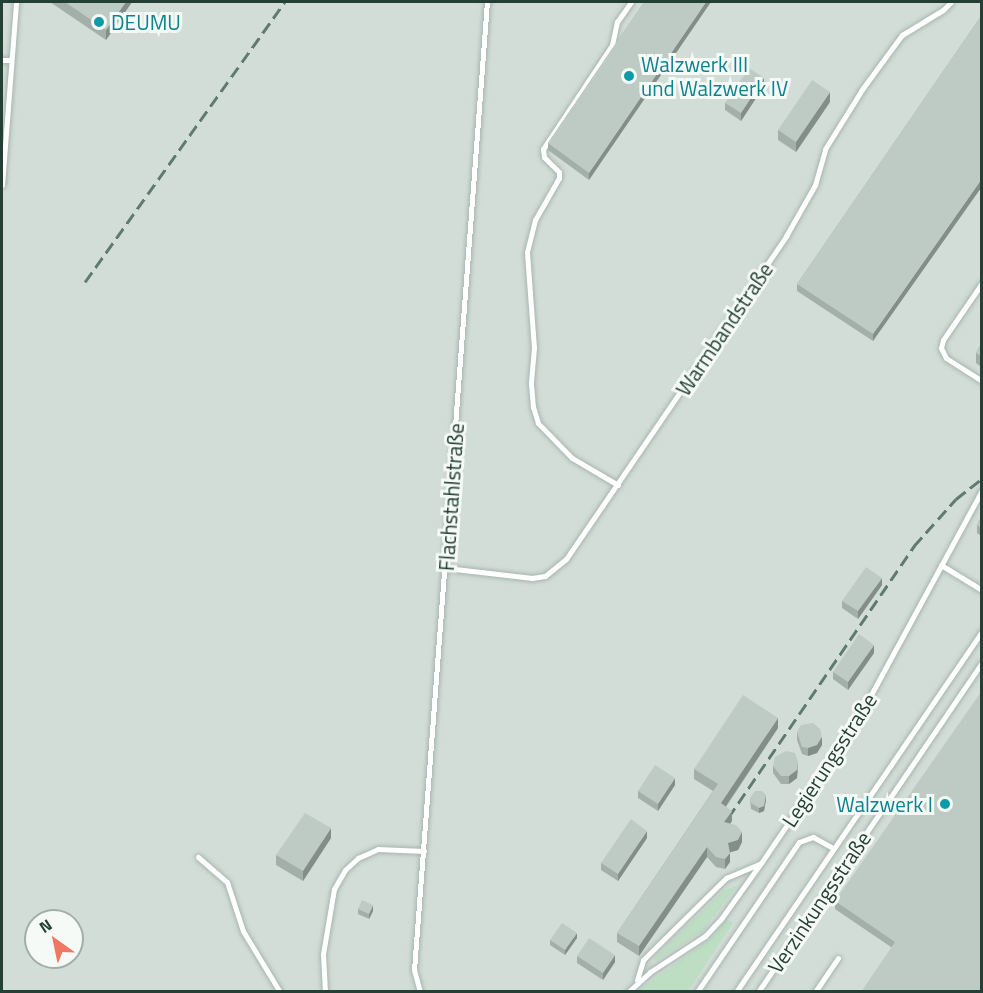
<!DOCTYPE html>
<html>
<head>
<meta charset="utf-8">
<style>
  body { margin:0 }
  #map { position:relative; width:983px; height:993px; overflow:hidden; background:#e5eee9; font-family:"Titillium Web",sans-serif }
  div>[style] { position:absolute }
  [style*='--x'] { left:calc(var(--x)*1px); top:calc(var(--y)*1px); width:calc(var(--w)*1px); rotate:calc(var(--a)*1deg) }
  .built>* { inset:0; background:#d3ddd8 }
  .green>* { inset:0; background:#bedec4 }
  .roads { filter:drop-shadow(0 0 2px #a7b6af) drop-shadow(0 0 2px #a7b6af) }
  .service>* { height:5px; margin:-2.5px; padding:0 2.5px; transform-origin:2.5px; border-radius:2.5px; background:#fff }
  .rail>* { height:3px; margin-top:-1.5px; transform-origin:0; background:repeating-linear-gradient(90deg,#5f7a70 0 12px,transparent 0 18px) }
  .wall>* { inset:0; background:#a3afa9 }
  .shaded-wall>* { inset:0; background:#848e89 }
  .building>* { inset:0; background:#bdcbc4 }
  .dots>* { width:16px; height:16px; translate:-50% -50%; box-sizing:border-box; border:3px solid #f5faf7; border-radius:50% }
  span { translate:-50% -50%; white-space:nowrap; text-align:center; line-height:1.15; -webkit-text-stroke:6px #f5faf7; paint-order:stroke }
  .culture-label { font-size:21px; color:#0d838f }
  .left { translate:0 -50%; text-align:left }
  .right { translate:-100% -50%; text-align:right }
  .street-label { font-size:21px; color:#243f35 }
  .frame { position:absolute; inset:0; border:3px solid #243f35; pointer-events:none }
  .north { position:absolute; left:24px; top:909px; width:60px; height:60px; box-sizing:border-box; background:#f5faf7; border:2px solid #a1afa9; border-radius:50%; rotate:327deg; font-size:16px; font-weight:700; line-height:24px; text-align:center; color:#243f35 }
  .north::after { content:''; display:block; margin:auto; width:21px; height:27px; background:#ef7862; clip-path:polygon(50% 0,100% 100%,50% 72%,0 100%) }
</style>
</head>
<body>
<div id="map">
  <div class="built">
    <i style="clip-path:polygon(evenodd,2px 2px,981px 2px,981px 991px,2px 992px,2px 2px,36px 921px,72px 921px,72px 957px,36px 957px,36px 921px)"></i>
  </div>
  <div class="green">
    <i style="clip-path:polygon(737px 886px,703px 931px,656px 961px,654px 958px,724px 890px)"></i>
    <i style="clip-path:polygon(727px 919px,733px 923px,688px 991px,637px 991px,709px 940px)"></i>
  </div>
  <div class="roads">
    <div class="service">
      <i style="--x:2;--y:60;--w:9;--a:0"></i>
      <i style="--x:2;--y:185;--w:184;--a:-85.6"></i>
      <i style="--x:982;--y:283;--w:69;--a:124.4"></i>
      <i style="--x:943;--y:340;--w:8;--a:104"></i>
      <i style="--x:941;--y:348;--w:11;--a:63"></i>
      <i style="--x:946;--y:358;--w:43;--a:32.6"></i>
      <i style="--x:618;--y:485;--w:53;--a:-149.6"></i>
      <i style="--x:572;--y:458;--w:49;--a:-134.2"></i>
      <i style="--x:538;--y:423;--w:17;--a:-107"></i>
      <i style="--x:533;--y:407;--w:25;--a:-95"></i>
      <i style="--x:531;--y:382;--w:34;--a:-85"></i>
      <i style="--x:534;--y:348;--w:96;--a:-94.2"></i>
      <i style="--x:527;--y:252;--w:33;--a:-76"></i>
      <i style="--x:535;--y:220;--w:48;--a:-60.3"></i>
      <i style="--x:559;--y:178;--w:6;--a:-90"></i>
      <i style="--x:559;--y:172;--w:21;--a:-135"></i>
      <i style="--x:544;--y:157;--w:8;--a:-97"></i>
      <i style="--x:543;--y:149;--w:125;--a:-56.4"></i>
      <i style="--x:612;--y:45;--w:24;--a:-78"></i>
      <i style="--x:617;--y:22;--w:24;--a:-55"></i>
      <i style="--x:941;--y:565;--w:48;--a:31.4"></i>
      <i style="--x:446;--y:568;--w:87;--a:6.6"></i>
      <i style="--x:532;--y:578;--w:13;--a:-9"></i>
      <i style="--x:545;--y:576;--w:27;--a:-39"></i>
      <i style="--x:566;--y:559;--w:391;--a:-55.7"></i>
      <i style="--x:786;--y:236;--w:59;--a:-60.4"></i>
      <i style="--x:815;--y:185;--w:37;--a:-74"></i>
      <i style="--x:825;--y:149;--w:72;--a:-58.1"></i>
      <i style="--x:863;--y:88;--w:66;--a:-53.7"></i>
      <i style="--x:902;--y:35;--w:48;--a:-31.4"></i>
      <i style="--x:943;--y:10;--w:11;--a:-45"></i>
      <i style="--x:198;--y:857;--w:38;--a:41"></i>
      <i style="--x:227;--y:882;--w:52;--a:71.9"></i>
      <i style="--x:243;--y:931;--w:71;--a:58.8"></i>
      <i style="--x:637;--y:980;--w:21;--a:-73"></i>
      <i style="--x:643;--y:960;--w:117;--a:-44.7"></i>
      <i style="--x:726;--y:878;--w:36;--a:-23"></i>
      <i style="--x:325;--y:992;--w:38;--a:-93"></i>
      <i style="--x:323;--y:954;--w:66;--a:-80.4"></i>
      <i style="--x:334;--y:889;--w:22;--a:-60"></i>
      <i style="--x:345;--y:870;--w:18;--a:-43"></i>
      <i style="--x:358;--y:858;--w:22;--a:-24"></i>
      <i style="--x:378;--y:849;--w:46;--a:2.5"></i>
      <i style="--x:420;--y:992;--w:23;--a:-105"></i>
      <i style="--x:414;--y:970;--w:971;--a:-85.69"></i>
      <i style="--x:628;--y:992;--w:30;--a:-42"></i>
      <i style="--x:650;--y:972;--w:66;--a:-33.2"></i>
      <i style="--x:705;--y:936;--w:23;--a:-47"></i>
      <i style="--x:721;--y:919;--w:69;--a:-54.5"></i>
      <i style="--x:761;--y:863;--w:166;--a:-55.8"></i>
      <i style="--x:854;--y:726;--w:268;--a:-61.5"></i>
      <i style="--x:697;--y:992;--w:181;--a:-55.8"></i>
      <i style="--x:799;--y:842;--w:15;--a:-20"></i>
      <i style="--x:813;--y:837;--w:23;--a:29"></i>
      <i style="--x:736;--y:992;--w:436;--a:-55.7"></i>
      <i style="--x:758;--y:992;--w:398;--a:-55.8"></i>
      <i style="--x:815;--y:992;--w:41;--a:-55.9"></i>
    </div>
  </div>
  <div class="rail">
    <i style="--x:85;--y:282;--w:344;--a:-54.5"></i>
    <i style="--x:728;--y:818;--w:330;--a:-55.6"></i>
    <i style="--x:914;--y:546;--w:63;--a:-48.2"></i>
    <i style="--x:956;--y:499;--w:33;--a:-38"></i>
  </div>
  <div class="wall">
    <i style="clip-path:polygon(50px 2px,132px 2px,106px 40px)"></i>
    <i style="clip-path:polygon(644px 2px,589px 180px,548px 150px,548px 143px)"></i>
    <i style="clip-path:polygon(981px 16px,873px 341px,797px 291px,797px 284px)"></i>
    <i style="clip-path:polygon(764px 86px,741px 121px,725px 110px,725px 103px)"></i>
    <i style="clip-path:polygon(830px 102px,796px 152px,778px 140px,778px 130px)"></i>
    <i style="clip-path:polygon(981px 344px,981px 367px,976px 363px,976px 353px)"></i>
    <i style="clip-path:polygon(981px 517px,981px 536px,977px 533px,977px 525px)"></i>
    <i style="clip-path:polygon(882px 585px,858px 619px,842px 608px,842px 601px)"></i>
    <i style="clip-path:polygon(874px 653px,848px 690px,833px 679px,833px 672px)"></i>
    <i style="clip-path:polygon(778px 728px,726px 807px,732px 821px,730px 823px,742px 842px,738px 850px,730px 852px,730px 862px,725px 869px,716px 867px,707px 857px,639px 956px,617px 942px,617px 933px,713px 791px,694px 779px,694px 769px)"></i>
    <i style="clip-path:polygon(797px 732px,822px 745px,817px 753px,808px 756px,802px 754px,797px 740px)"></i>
    <i style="clip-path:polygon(773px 766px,798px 769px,797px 778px,789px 784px,781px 784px,773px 773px)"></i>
    <i style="clip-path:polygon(675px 785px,658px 811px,638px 798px,638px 791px)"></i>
    <i style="clip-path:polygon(750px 798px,766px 800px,764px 811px,759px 813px,751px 809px)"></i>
    <i style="clip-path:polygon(331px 838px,303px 881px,276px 865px,276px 855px)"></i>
    <i style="clip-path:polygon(647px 838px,618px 881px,601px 870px,601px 863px)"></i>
    <i style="clip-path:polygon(835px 901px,981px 992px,891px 947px,835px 909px)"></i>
    <i style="clip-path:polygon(358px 909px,373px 911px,369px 919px,358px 914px)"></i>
    <i style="clip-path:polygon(577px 938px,565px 955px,550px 945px,550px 940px)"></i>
    <i style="clip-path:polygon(577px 956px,615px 962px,603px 980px,577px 963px)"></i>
  </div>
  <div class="shaded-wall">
    <i style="clip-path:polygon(126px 2px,132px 2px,106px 40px,106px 30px)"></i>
    <i style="clip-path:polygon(706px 2px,711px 2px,589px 180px,589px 173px)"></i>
    <i style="clip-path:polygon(764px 78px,764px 86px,741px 121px,741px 113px)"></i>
    <i style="clip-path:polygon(830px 92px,830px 102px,796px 152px,796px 142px)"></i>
    <i style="clip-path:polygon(981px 180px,981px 188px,873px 341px,873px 334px)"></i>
    <i style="clip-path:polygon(882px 578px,882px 585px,858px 619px,858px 611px)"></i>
    <i style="clip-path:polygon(874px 645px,874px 653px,848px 690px,848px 682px)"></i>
    <i style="clip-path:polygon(778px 718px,778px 728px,721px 813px,721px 803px)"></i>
    <i style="clip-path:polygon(822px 737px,822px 745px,817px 753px,808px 756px,808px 748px)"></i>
    <i style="clip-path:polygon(798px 762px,797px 778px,789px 784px,789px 776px)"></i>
    <i style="clip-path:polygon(675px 778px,675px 785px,658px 811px,658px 804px)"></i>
    <i style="clip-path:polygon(766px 795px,766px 800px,764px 811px,759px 813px,759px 808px)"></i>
    <i style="clip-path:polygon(732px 811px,732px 821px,724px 832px,724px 822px)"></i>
    <i style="clip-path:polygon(331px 828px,331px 838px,303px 881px,303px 871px)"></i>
    <i style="clip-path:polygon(647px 831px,647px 838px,618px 881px,618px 874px)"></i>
    <i style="clip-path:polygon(742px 832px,742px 842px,738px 850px,728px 853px,728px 843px)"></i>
    <i style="clip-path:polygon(707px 847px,707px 857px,639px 956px,639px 946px)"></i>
    <i style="clip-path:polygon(730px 853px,730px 862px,725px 869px,725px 859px)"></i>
    <i style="clip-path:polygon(373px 905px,373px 911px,369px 919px,369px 914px)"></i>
    <i style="clip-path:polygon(577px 933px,577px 938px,565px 955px,565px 950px)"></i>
    <i style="clip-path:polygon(615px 955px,615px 962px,603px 980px,603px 973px)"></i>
  </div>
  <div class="building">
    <i style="clip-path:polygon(65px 2px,126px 2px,106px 30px)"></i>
    <i style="clip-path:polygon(644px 2px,706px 2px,589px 173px,548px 143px)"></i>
    <i style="clip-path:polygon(981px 16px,981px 180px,873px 334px,797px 284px)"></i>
    <i style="clip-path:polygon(749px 68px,764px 78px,741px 113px,725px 103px)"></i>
    <i style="clip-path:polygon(812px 80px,830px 92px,796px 142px,778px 130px)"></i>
    <i style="clip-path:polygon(981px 344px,981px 356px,976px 353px)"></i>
    <i style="clip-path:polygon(981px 517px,981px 528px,977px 525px)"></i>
    <i style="clip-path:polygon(866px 567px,882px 578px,858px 611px,842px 601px)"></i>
    <i style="clip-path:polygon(859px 634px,874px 645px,848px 682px,833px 672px)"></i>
    <i style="clip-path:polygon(981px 692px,981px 992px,861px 992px,895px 942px,835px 901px)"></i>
    <i style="clip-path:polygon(743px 695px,778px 718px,721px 803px,732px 811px,724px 822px,736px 825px,742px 832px,738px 840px,728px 843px,730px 853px,725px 859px,716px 857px,707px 847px,639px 946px,617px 933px,718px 784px,694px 769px)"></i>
    <i style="clip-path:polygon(813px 723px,820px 729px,822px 737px,817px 745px,808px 748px,802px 747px,797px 732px,801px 725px)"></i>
    <i style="clip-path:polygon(786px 751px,795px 753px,798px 762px,797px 770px,789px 776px,781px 776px,773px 766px,775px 757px)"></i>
    <i style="clip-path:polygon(655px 765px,675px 778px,658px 804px,638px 791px)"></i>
    <i style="clip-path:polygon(755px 791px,762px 791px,766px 795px,764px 806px,759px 808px,751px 803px,750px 798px)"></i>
    <i style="clip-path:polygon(305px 813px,331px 828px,303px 871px,276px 855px)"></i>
    <i style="clip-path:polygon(631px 819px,647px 831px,618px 874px,601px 863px)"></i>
    <i style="clip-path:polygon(362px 900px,373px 905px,369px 914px,358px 909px)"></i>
    <i style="clip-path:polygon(562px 923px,577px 933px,565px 950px,550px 940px)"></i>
    <i style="clip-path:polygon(589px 938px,615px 955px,603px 973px,577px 956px)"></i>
  </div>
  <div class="dots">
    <i style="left:99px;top:22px;background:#0f9aa8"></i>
    <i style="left:629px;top:76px;background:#0f9aa8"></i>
    <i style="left:945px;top:804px;background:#0f9aa8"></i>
  </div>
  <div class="culture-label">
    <span class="left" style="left:111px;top:22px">DEUMU</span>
    <span class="left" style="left:641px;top:76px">Walzwerk III<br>und Walzwerk IV</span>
    <span class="right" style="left:933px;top:804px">Walzwerk I</span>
  </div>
  <div class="street-label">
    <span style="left:724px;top:329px;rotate:-56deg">Warmbandstraße</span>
    <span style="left:451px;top:497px;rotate:-86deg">Flachstahlstraße</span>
    <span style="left:829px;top:760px;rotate:-57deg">Legierungsstraße</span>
    <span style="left:819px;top:902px;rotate:-56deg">Verzinkungsstraße</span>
  </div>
  <div class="frame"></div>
  <div class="north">N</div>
</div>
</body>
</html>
